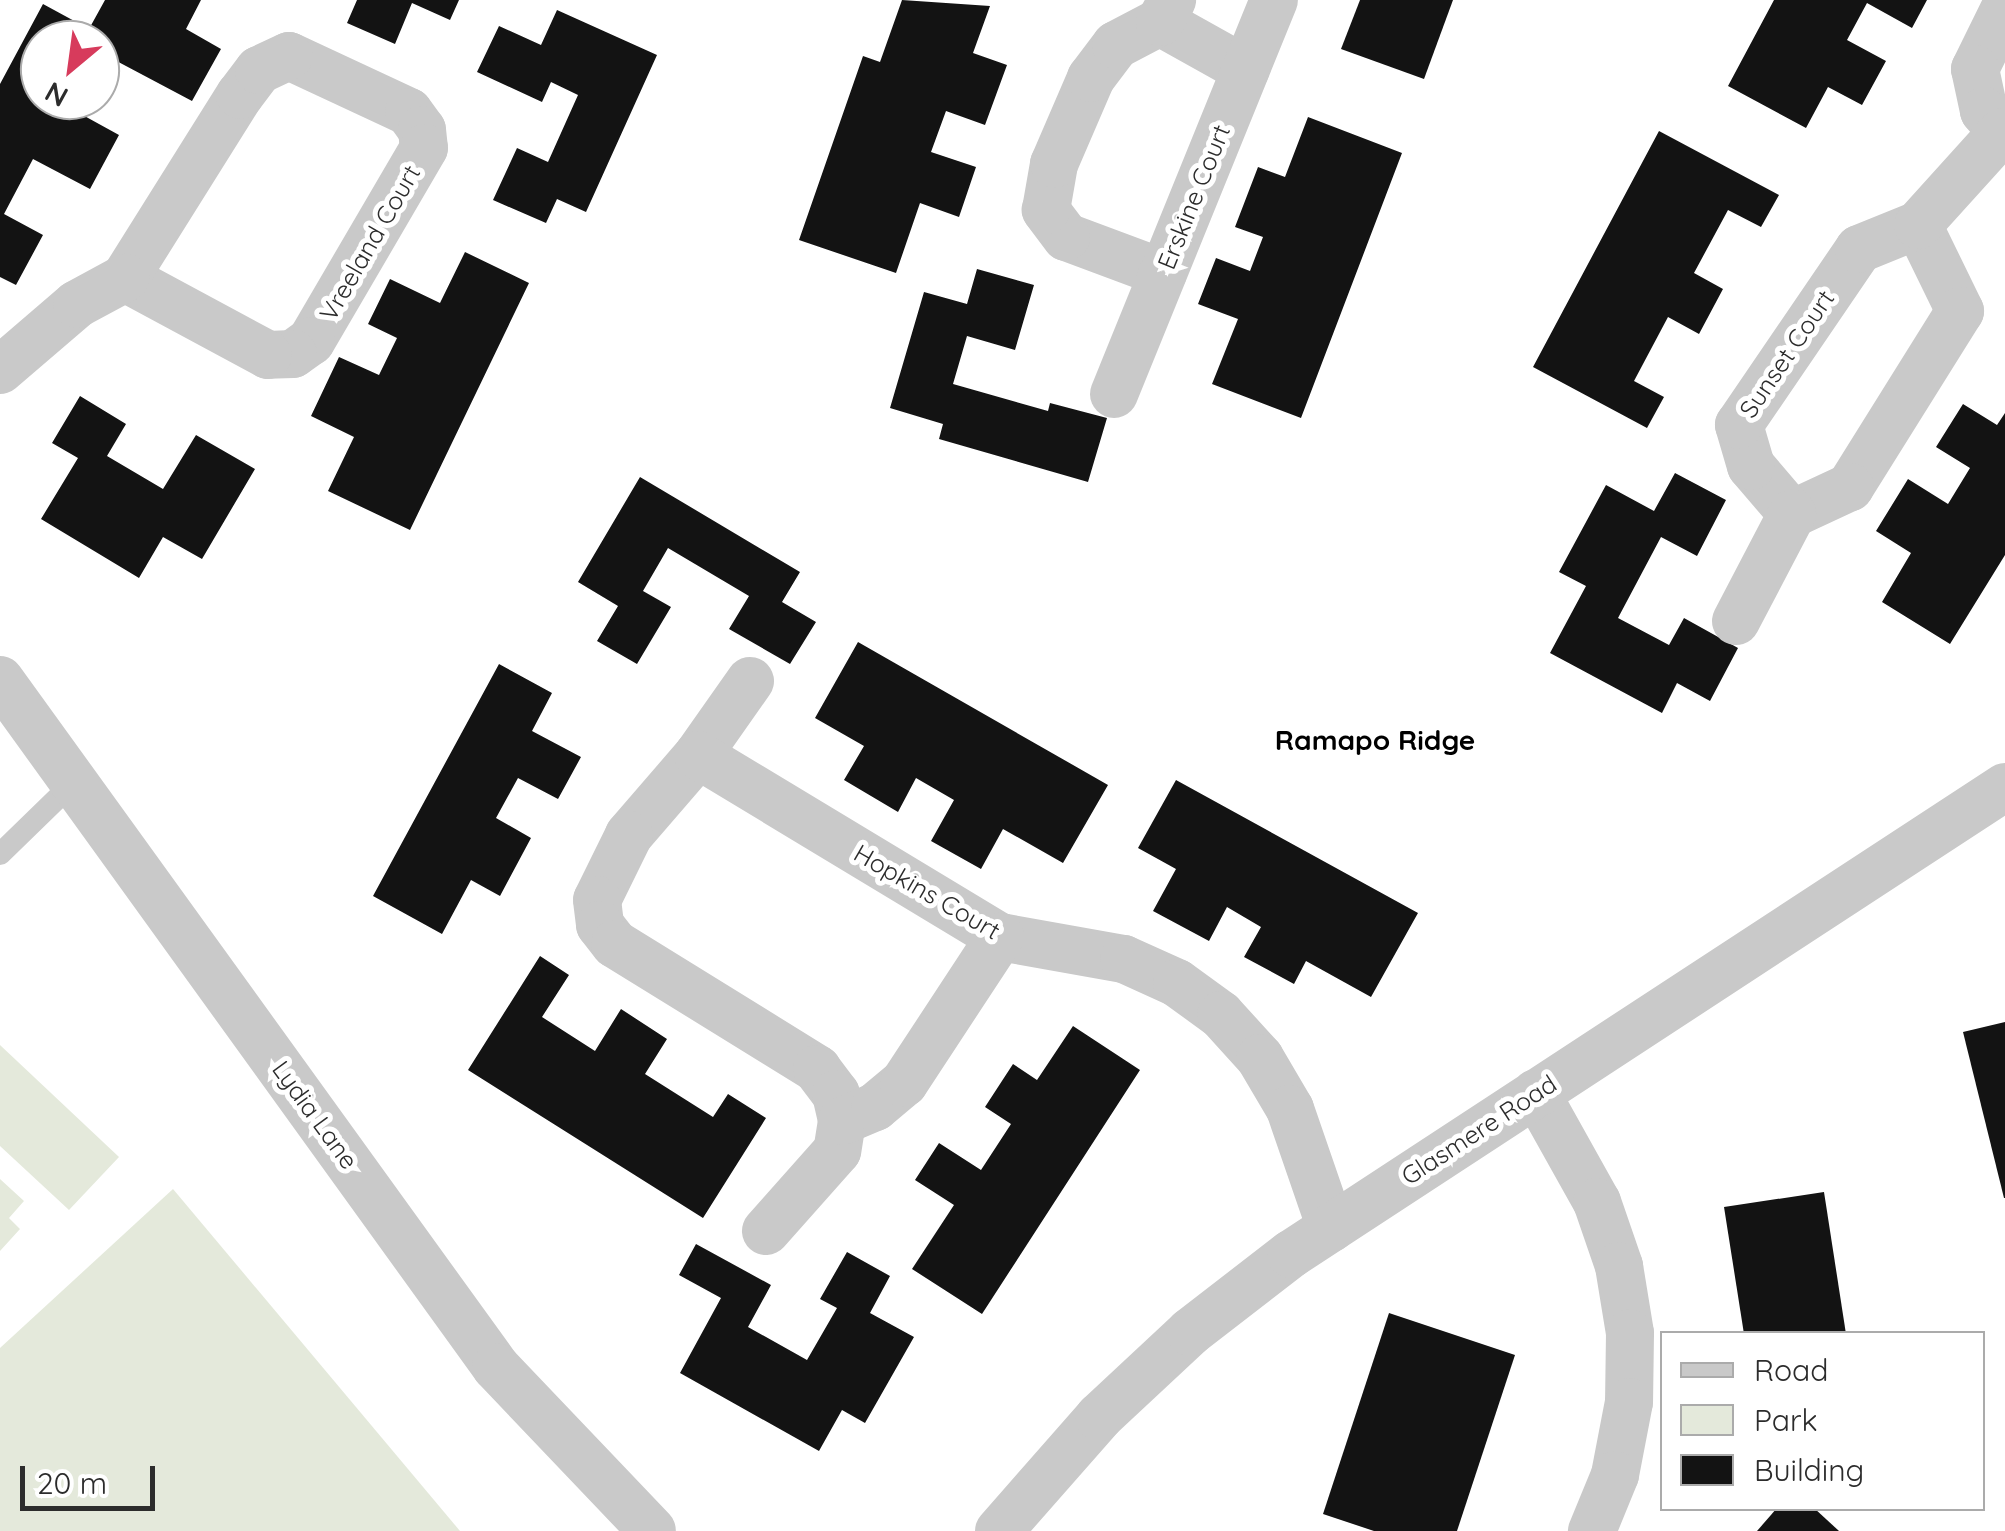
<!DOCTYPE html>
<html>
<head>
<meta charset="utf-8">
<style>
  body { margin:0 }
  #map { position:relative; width:2005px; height:1531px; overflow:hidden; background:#fff; font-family:Quicksand,sans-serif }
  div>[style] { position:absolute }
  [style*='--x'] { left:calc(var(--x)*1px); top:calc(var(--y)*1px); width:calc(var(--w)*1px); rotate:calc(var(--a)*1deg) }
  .green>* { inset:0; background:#e4e9db }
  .building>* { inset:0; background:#131313 }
  .lane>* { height:22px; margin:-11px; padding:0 11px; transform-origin:11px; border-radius:11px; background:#c9c9c9 }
  .street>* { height:48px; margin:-24px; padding:0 24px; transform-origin:24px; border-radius:24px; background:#c9c9c9 }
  span { translate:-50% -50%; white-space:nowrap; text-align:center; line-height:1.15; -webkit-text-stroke:10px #fff; paint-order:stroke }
  .street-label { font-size:25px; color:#2c2c2c }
  .neighbourhood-label { font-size:28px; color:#000; font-weight:700 }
  .legend { position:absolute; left:1660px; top:1331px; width:325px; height:180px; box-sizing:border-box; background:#fff; border:2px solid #ababab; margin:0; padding:12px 18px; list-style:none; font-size:30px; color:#2c2c2c }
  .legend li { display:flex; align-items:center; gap:20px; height:50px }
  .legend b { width:50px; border:2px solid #ababab }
  .north { position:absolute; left:20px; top:20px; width:100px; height:100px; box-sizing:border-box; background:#fff; border:2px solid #ababab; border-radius:50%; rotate:209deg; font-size:28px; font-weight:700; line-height:40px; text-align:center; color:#2c2c2c }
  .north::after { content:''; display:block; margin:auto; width:35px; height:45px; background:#d73b5c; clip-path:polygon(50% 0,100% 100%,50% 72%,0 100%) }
  .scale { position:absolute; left:20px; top:1466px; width:135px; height:45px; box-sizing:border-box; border:5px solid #2c2c2c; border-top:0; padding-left:12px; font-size:30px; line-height:35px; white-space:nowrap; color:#2c2c2c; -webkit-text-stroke:8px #fff; paint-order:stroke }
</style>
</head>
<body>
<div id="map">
  <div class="green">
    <i style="clip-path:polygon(0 1045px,119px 1157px,69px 1210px,0 1146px)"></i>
    <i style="clip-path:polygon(0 1179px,24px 1201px,9px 1218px,20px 1229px,0 1251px)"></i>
    <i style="clip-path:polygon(173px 1189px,460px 1531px,0 1531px,0 1348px)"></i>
  </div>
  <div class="building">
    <i style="clip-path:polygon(105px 0,201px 0,186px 29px,221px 49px,192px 101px,109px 57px,100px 73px,100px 40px,40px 40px,40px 100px,86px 100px,79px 113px,119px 135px,90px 189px,33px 159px,4px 214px,43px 235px,16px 285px,0 277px,0 84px,43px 4px,89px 29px)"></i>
    <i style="clip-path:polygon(357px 0,459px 0,450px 20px,412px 3px,395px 44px,347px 23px)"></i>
    <i style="clip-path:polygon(902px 0,990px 6px,973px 53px,1007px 65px,985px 125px,946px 111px,931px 152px,976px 167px,959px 217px,920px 203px,896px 273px,799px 240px,863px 56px,880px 62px)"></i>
    <i style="clip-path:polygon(1360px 0,1453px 0,1424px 79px,1341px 49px)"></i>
    <i style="clip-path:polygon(1774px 0,1927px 0,1912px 28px,1867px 3px,1847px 40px,1886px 61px,1862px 105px,1828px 87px,1806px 128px,1728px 86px)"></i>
    <i style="clip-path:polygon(557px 10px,657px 55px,586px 212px,557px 199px,546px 223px,493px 200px,517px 148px,548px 162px,578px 95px,551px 82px,542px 102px,477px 72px,499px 26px,541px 45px)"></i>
    <i style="clip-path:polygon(1308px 117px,1402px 153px,1301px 418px,1212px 384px,1238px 319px,1198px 304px,1216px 258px,1250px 271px,1263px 237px,1235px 227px,1258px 167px,1285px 177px)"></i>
    <i style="clip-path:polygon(1659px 131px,1779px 195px,1761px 227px,1728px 210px,1694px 273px,1723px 289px,1699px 334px,1668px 317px,1634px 381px,1664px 397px,1647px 428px,1533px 367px)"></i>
    <i style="clip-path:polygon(465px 252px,529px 283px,410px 530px,328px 491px,354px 437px,311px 416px,339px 357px,379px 375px,397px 338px,368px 324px,390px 279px,440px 303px)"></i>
    <i style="clip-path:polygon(977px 269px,1034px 285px,1015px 350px,967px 336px,953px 384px,1048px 411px,1050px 403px,1107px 418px,1088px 482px,939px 439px,943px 424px,890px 408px,924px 292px,967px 304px)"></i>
    <i style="clip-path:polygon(80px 396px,126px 424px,107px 456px,163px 489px,196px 435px,255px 469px,202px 559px,163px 537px,139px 578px,41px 519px,78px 458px,52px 443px)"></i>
    <i style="clip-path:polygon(1963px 404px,1997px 425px,2005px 413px,2005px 555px,1950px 644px,1882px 602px,1911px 553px,1876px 531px,1908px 479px,1948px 504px,1970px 468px,1936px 447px)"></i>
    <i style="clip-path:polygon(1675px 473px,1726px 500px,1697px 556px,1661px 537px,1618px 618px,1669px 645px,1684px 618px,1738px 648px,1710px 701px,1677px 683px,1662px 713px,1550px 653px,1586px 586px,1559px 572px,1606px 485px,1654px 511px)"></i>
    <i style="clip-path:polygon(640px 477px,800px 572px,782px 602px,816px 622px,790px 664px,729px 629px,749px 596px,668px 548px,643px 591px,671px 607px,637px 664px,597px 641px,618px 606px,578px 582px)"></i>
    <i style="clip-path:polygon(858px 642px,1108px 785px,1063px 863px,1003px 829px,981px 869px,931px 841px,954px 800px,916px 778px,898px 812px,844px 780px,864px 746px,815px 718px)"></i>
    <i style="clip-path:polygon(499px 664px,552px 693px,532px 731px,581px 757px,558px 799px,518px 778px,496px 818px,531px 838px,500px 896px,471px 880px,442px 934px,373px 896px)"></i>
    <i style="clip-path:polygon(1176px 780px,1418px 913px,1371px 997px,1306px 961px,1294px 984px,1244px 957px,1261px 927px,1227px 907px,1209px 941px,1153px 911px,1176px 869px,1138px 848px)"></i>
    <i style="clip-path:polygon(540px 956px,569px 975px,542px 1017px,595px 1051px,621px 1009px,667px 1039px,645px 1074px,713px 1117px,728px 1094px,766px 1118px,703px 1218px,468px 1070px)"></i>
    <i style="clip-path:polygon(2005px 1022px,2005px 1198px,2004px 1198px,1963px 1032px)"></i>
    <i style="clip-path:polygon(1073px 1026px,1140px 1070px,982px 1314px,912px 1269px,954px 1205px,915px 1180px,939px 1143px,981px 1170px,1011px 1124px,985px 1107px,1013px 1064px,1037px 1080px)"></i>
    <i style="clip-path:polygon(1824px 1192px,1846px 1334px,1744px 1334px,1724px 1207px)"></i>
    <i style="clip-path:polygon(696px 1244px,771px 1285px,748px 1327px,807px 1360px,837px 1308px,820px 1299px,847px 1252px,890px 1276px,870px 1313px,914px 1337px,865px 1423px,842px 1410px,819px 1451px,680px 1373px,721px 1298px,679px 1275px)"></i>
    <i style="clip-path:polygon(1389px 1313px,1515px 1355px,1457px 1531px,1374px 1531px,1323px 1514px)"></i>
    <i style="clip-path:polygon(1777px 1508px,1814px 1508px,1839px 1531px,1757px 1531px)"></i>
  </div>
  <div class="lane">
    <i style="--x:0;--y:854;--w:105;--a:-44.2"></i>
  </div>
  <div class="street">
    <i style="--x:2005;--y:8;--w:68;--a:116.2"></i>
    <i style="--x:1975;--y:69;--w:43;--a:77.9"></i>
    <i style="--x:1984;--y:111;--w:33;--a:50"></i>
    <i style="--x:1160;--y:22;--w:98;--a:29.2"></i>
    <i style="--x:289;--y:56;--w:132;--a:25"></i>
    <i style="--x:409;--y:112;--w:22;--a:54"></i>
    <i style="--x:422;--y:130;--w:18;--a:84"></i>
    <i style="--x:424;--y:148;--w:224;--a:120.3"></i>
    <i style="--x:311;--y:341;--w:22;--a:144"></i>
    <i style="--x:293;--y:354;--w:25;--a:178"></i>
    <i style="--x:268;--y:355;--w:162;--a:-151.7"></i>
    <i style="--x:125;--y:278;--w:216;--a:-57.9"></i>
    <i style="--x:240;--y:95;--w:31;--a:-53"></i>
    <i style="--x:259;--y:70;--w:33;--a:-25"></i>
    <i style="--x:1918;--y:225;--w:96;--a:64"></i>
    <i style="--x:1960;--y:311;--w:208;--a:122"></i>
    <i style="--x:1850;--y:487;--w:64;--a:155"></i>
    <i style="--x:1792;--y:514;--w:63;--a:-130.5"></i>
    <i style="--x:1751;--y:466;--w:43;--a:-106.3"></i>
    <i style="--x:1739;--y:425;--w:213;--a:-55.7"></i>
    <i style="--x:1859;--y:249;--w:64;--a:-22.1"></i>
    <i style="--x:1918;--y:225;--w:125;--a:-47.9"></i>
    <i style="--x:1163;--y:273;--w:103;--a:-159.6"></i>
    <i style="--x:1066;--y:237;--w:34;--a:-127"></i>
    <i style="--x:1046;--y:210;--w:47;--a:-80.1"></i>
    <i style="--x:1054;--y:164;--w:94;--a:-66.7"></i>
    <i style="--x:1091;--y:78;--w:41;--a:-52.9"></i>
    <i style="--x:1116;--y:45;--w:50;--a:-27.6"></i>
    <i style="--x:1160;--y:22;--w:25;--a:-61"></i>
    <i style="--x:0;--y:370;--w:101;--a:-40.6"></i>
    <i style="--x:77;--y:304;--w:55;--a:-28.4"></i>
    <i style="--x:1114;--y:394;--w:425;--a:-67.9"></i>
    <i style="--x:1736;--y:621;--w:121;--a:-62.4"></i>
    <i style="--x:0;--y:680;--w:847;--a:54.17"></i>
    <i style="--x:496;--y:1367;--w:226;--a:46.4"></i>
    <i style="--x:750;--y:681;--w:90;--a:125.1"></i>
    <i style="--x:698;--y:755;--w:106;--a:130.8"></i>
    <i style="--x:629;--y:835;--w:72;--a:116.2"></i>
    <i style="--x:597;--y:900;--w:25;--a:83"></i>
    <i style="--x:600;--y:925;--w:24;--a:52"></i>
    <i style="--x:615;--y:944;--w:238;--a:31.7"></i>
    <i style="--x:817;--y:1069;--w:31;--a:53"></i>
    <i style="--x:836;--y:1094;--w:28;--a:77"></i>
    <i style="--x:842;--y:1121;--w:30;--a:99"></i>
    <i style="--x:837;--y:1151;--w:107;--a:131.6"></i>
    <i style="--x:698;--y:755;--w:353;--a:31.1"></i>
    <i style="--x:1000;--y:937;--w:126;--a:10.1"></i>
    <i style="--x:1124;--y:959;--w:58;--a:24.4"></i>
    <i style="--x:1177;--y:983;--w:54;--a:36"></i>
    <i style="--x:1221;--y:1015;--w:58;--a:47.8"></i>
    <i style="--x:1260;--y:1058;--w:59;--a:59.5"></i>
    <i style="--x:1290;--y:1109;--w:126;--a:71"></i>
    <i style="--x:1536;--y:1093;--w:125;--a:60.8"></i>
    <i style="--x:1597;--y:1202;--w:68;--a:71"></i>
    <i style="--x:1619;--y:1266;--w:68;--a:80.7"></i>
    <i style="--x:1630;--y:1333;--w:69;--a:90.8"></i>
    <i style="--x:1629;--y:1402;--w:74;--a:100.9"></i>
    <i style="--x:1615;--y:1475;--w:61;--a:112.3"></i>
    <i style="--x:842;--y:1121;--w:36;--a:-23"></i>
    <i style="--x:875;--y:1107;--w:38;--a:-40"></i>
    <i style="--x:904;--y:1083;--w:175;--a:-56.7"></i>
    <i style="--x:999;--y:1531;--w:152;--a:-48.7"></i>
    <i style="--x:1099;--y:1417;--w:125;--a:-43"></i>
    <i style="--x:1190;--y:1332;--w:128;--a:-37.7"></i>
    <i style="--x:1291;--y:1254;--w:853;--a:-33.19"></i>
  </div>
  <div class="street-label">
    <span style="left:1194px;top:197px;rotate:-68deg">Erskine Court</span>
    <span style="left:370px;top:243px;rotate:-60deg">Vreeland Court</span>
    <span style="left:1787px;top:354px;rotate:-56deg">Sunset Court</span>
    <span style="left:927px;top:892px;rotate:30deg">Hopkins Court</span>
    <span style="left:315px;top:1115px;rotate:54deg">Lydia Lane</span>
    <span style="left:1479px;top:1130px;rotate:-33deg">Glasmere Road</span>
  </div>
  <div class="neighbourhood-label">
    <span style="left:1375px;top:740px">Ramapo Ridge</span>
  </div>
  <ul class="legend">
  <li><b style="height:12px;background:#c9c9c9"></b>Road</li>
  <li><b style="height:28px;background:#e4e9db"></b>Park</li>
  <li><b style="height:28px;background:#131313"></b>Building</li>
  </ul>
  <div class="north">N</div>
  <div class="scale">20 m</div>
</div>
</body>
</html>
